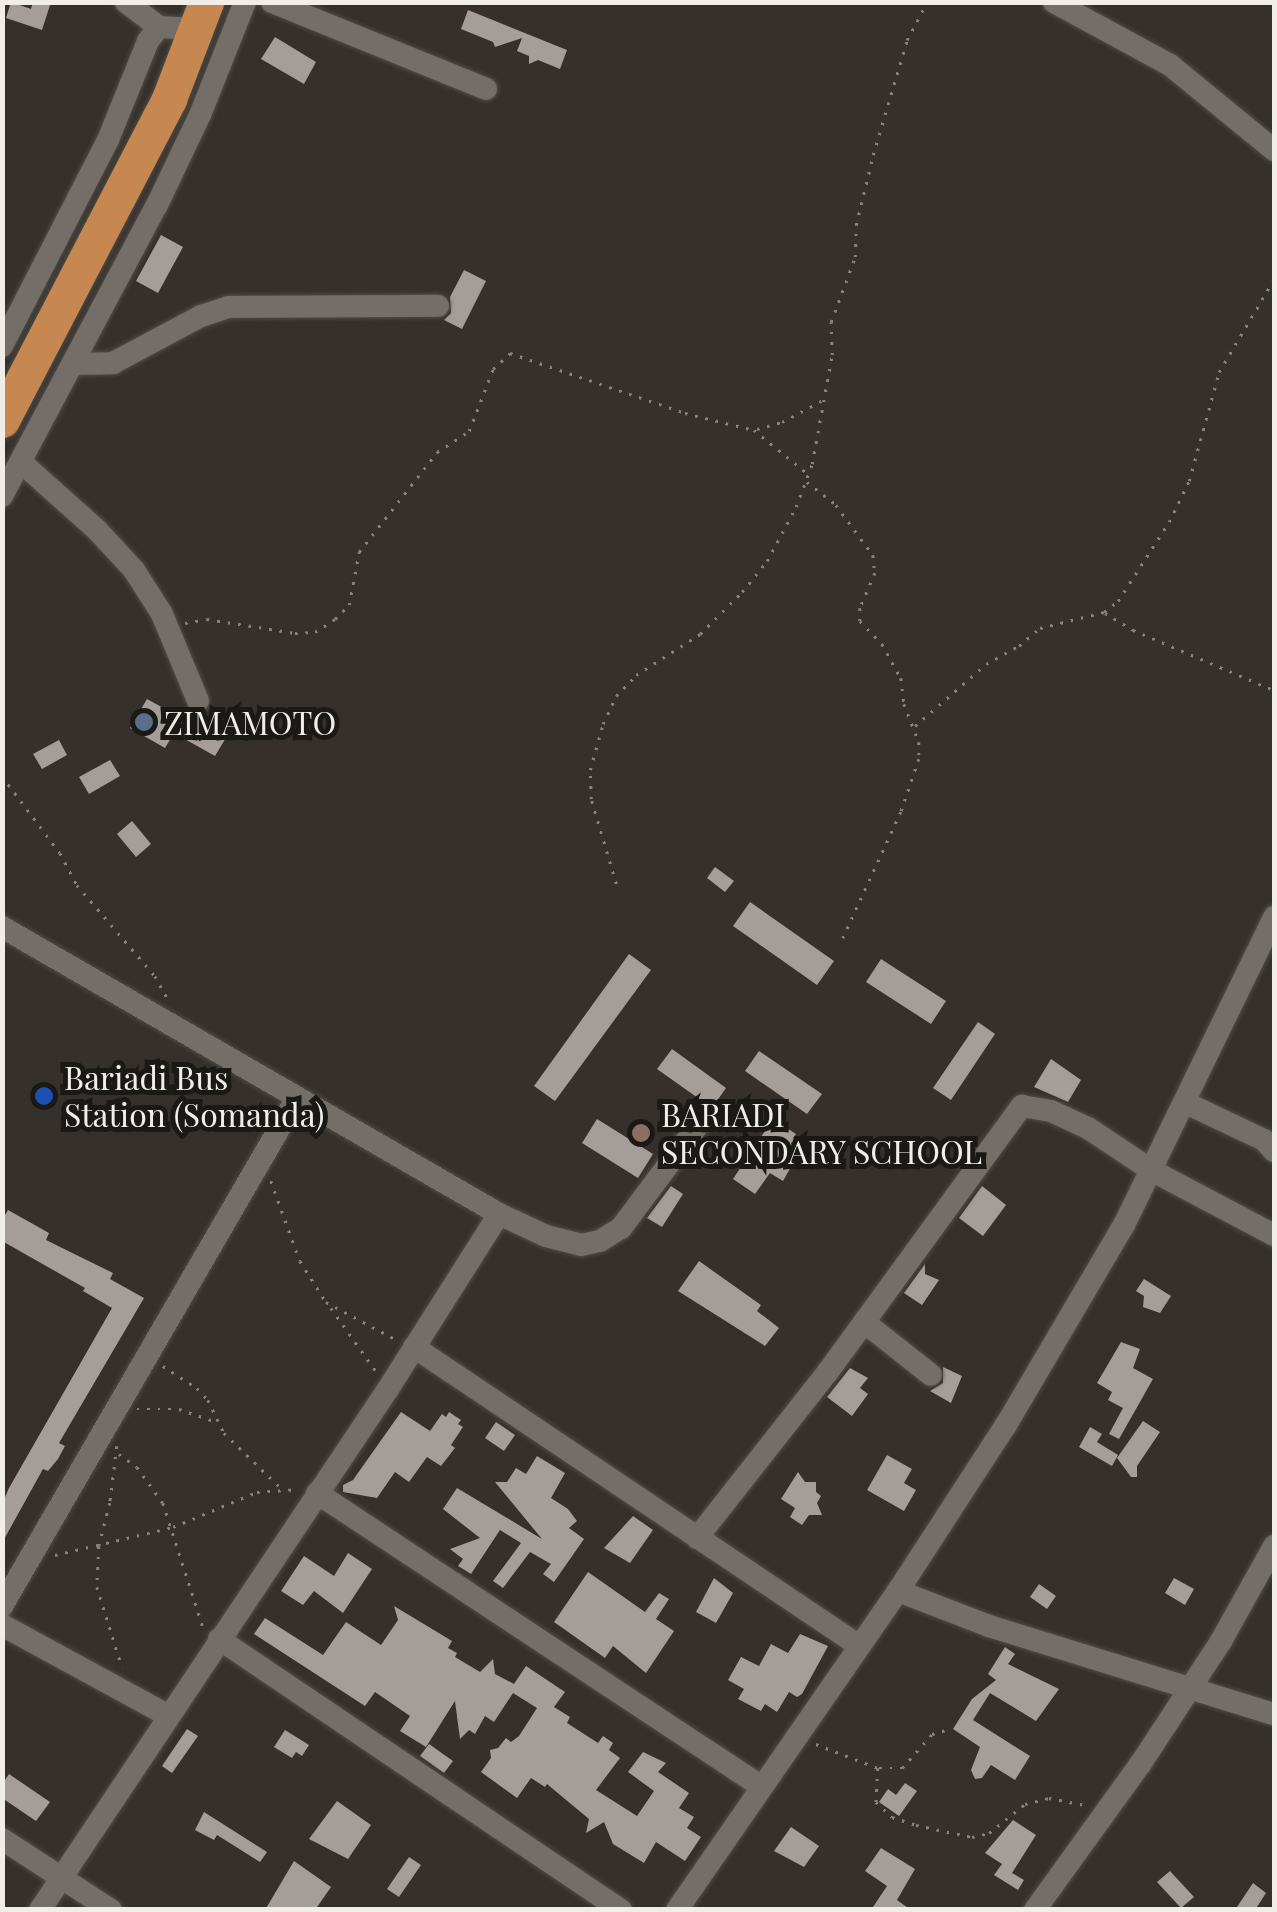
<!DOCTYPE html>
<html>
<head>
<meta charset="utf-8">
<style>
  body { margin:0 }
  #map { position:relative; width:1277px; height:1912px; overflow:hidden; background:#35302b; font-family:"Playfair Display",serif }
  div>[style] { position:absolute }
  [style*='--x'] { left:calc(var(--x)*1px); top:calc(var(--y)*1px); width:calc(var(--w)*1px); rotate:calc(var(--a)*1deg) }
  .building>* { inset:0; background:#a59d98 }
  .path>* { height:2.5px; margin-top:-1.25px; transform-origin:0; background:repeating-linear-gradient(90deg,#87837e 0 2.5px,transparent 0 10.5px) }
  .roads { filter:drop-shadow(0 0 2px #504b47) drop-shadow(0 0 2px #504b47) }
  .minor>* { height:22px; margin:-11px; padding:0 11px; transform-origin:11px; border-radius:11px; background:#736e67 }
  .highway>* { height:35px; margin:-17.5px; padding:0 17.5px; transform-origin:17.5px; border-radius:17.5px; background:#c68850 }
  .dots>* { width:28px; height:28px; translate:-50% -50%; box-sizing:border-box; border:5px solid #1b1916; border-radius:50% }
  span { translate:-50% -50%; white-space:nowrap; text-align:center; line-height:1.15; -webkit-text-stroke:10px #1b1916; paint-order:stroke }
  .poi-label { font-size:32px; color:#f1eeea }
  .left { translate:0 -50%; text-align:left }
  .frame { position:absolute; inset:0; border:5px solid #f1eeea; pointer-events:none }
</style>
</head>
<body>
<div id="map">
  <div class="building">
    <i style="clip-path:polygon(11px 2px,31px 9px,33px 2px,51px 2px,42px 30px,6px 18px)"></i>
    <i style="clip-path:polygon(468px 10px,567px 50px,560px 69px,538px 60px,529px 64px,529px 56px,517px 51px,522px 38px,495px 47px,493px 42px,461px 29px)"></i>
    <i style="clip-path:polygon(275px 37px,316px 62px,304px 84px,261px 59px)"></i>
    <i style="clip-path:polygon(161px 235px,183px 247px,158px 293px,136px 281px)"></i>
    <i style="clip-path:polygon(464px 270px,486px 281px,462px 329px,444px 320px,451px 313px,450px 297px)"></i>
    <i style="clip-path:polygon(147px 699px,187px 721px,190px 716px,227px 736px,215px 756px,174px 733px,165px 748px,130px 728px)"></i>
    <i style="clip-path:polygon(59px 740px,67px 755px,42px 769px,33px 754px)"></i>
    <i style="clip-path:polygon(110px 760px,120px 776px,89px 794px,79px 777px)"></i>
    <i style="clip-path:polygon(132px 821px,151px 844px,136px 857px,117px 834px)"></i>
    <i style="clip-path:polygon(715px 867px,734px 881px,725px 892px,707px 878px)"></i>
    <i style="clip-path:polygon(750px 902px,834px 961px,817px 985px,733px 926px)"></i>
    <i style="clip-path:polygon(629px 954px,651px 970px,555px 1101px,534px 1086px)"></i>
    <i style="clip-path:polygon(881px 959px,946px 1001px,931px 1024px,866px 982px)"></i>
    <i style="clip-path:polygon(978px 1022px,995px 1034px,951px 1100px,933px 1088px)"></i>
    <i style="clip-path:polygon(672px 1049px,726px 1088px,712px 1108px,657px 1069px)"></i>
    <i style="clip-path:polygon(759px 1051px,822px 1094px,807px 1114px,745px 1071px)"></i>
    <i style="clip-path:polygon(1051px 1059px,1081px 1080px,1068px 1102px,1034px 1087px)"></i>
    <i style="clip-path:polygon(597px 1119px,653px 1154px,638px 1178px,582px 1143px)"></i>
    <i style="clip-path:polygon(773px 1119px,796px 1134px,793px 1138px,802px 1147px,784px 1161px,792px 1165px,783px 1181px,770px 1173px,755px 1194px,733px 1179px)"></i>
    <i style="clip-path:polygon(671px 1186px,683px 1194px,662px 1227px,647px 1218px)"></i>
    <i style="clip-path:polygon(982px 1186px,1006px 1205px,983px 1236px,959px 1218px)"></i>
    <i style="clip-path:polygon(8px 1210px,49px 1233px,46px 1240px,113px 1273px,110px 1279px,144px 1298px,59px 1443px,65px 1446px,58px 1459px,48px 1471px,43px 1469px,2px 1543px,2px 1504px,9px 1488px,112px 1308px,83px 1291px,85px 1288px,2px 1241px,2px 1220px)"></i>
    <i style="clip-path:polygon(699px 1261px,761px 1305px,757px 1311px,779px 1328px,765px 1346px,678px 1291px)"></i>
    <i style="clip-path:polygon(925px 1264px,925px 1274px,939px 1280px,922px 1305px,904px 1293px)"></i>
    <i style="clip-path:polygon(1144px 1279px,1171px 1296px,1160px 1313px,1143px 1307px,1144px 1296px,1136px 1291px)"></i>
    <i style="clip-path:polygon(1121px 1342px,1140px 1349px,1133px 1368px,1153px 1379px,1119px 1439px,1109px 1434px,1123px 1408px,1108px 1400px,1112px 1392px,1097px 1383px)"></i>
    <i style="clip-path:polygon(943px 1367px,962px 1376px,951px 1403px,930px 1391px,943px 1383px)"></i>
    <i style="clip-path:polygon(850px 1368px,868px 1378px,860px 1388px,868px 1394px,852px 1416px,827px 1397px)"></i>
    <i style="clip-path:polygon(401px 1412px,430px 1431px,442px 1414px,446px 1417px,449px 1412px,461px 1420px,458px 1424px,463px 1427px,451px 1445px,455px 1448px,441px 1466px,427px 1457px,409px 1482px,395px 1472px,377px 1498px,343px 1492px,343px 1485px,353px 1480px)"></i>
    <i style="clip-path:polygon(1143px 1421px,1160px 1432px,1137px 1466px,1137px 1477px,1131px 1477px,1117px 1458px)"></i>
    <i style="clip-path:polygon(496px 1422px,515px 1435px,504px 1451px,485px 1438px)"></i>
    <i style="clip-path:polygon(1090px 1427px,1102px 1434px,1097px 1442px,1118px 1455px,1112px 1466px,1079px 1447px)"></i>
    <i style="clip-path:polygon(887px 1455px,912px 1469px,904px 1483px,916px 1490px,904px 1511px,867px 1490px)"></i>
    <i style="clip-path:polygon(537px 1456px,565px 1473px,551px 1498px,568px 1509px,577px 1521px,569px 1528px,584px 1539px,554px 1582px,543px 1574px,551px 1564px,530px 1552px,503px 1588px,493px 1581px,521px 1543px,500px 1530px,471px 1574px,458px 1566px,463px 1559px,450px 1549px,480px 1538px,443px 1509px,457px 1488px,542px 1539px,495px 1482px,507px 1482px,516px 1468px,526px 1474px)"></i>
    <i style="clip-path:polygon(798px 1472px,805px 1482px,816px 1482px,816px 1492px,821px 1496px,817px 1503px,822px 1515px,809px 1515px,802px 1525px,790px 1517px,795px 1508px,781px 1499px)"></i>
    <i style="clip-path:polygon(633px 1516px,653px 1530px,630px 1563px,604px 1548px)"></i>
    <i style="clip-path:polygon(348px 1553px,372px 1569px,343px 1613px,314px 1591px,303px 1605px,281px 1591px,304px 1556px,334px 1576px)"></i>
    <i style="clip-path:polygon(588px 1572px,645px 1612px,659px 1593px,669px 1599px,656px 1619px,674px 1631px,646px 1673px,613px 1646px,605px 1658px,554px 1622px)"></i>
    <i style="clip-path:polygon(714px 1578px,733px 1593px,716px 1623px,696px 1612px)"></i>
    <i style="clip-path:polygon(1174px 1578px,1194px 1589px,1185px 1605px,1165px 1593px)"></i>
    <i style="clip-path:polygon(1039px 1584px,1056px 1596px,1047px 1609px,1030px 1597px)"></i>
    <i style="clip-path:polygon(394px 1606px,452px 1641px,448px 1648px,457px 1653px,455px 1657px,480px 1672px,493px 1659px,495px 1674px,514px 1684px,526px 1666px,565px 1692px,554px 1707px,570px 1717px,567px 1723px,598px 1743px,603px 1736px,613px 1743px,609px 1750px,620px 1758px,596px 1790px,637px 1816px,654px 1791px,628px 1772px,643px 1752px,666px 1763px,658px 1772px,689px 1793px,679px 1808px,694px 1817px,687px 1828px,701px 1837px,685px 1861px,656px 1842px,644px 1863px,613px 1844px,604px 1822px,586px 1833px,589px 1819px,547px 1784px,545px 1787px,531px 1778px,517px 1798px,481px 1772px,491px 1758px,490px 1750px,498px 1748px,506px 1738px,511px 1742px,519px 1736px,537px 1708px,513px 1693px,494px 1722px,485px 1716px,475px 1734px,469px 1730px,460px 1739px,455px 1701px,426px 1747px,400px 1731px,410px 1716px,375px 1692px,365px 1706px,254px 1634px,265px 1618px,323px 1655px,346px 1622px,381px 1645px,398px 1620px)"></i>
    <i style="clip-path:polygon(800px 1634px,828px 1646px,802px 1694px,797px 1697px,789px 1692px,777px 1712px,765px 1704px,761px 1711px,738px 1699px,744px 1689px,728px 1680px,741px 1657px,759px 1666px,771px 1644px,788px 1653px)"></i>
    <i style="clip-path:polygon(1005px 1647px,1015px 1654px,1008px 1664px,1059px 1689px,1036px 1721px,990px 1693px,973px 1720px,1030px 1756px,1015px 1780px,991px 1765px,982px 1778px,975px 1779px,971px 1770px,980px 1747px,953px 1729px,972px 1699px,996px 1680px,988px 1674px)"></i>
    <i style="clip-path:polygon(187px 1729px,198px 1736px,172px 1773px,162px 1766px)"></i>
    <i style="clip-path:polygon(285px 1730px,309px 1745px,302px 1756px,296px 1752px,292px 1758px,274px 1747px)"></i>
    <i style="clip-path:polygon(429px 1744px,453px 1761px,444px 1773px,420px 1756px)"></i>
    <i style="clip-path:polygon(9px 1774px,50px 1802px,36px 1821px,2px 1798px,2px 1784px)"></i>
    <i style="clip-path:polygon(905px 1783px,917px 1791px,899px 1816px,879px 1802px,888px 1789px,896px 1795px)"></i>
    <i style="clip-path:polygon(337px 1801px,371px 1825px,348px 1859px,309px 1839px)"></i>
    <i style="clip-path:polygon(204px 1812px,267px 1852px,260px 1862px,217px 1835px,214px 1840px,195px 1830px)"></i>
    <i style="clip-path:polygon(1013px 1820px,1036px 1835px,1012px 1873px,1024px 1880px,1018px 1890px,994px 1875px,1002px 1864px,985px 1853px)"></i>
    <i style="clip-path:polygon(791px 1827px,819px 1846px,804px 1867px,774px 1851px)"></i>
    <i style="clip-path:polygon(881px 1848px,915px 1869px,897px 1900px,911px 1910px,871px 1910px,887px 1886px,865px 1871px)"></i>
    <i style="clip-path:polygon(409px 1857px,421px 1865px,399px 1897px,387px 1889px)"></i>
    <i style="clip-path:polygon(294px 1861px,331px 1887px,315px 1910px,265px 1910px)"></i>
    <i style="clip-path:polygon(1170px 1871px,1194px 1897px,1181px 1908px,1157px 1882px)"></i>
    <i style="clip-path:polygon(1253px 1883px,1266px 1893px,1255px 1910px,1235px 1910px)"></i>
  </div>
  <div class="path">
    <i style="--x:757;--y:429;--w:26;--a:-16"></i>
    <i style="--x:782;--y:422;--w:47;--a:-28.2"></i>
    <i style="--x:807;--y:482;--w:37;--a:38"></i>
    <i style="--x:836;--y:505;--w:62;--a:53.5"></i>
    <i style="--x:873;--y:555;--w:18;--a:84"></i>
    <i style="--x:875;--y:573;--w:38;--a:113"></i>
    <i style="--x:860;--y:608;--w:13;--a:90"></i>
    <i style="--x:860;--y:621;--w:32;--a:46"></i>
    <i style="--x:882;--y:644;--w:39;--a:61"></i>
    <i style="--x:901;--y:678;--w:26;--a:83"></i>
    <i style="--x:904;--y:704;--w:41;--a:68.5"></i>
    <i style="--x:919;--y:742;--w:17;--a:90"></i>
    <i style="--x:919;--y:759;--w:56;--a:108.8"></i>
    <i style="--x:901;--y:812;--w:139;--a:114.7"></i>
    <i style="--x:1105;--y:613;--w:33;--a:31"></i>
    <i style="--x:1133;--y:630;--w:153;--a:23.1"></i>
    <i style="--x:185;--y:623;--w:22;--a:-10"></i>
    <i style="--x:207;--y:619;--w:89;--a:9"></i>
    <i style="--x:295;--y:633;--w:20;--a:-3"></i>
    <i style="--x:315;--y:632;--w:24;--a:-33"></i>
    <i style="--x:335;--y:619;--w:20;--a:-45"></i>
    <i style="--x:349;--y:605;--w:54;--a:-79.3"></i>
    <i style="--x:359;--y:552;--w:127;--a:-52"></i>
    <i style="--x:437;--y:452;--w:38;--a:-33"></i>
    <i style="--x:469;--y:431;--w:66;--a:-68.8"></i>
    <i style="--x:493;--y:369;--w:23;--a:-43"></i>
    <i style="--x:510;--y:353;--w:185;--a:18.9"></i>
    <i style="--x:685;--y:413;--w:71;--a:13.8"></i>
    <i style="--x:754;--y:430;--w:68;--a:39.1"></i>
    <i style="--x:915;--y:726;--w:94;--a:-41.1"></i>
    <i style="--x:986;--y:664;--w:38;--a:-29"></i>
    <i style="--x:1019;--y:646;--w:28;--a:-41"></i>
    <i style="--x:1040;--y:628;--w:66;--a:-14"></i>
    <i style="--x:1104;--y:612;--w:18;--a:-38"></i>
    <i style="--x:1118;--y:601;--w:94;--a:-57.2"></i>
    <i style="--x:1169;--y:522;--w:46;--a:-64"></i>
    <i style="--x:1189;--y:481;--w:113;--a:-74.6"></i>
    <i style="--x:1219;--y:372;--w:108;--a:-59.4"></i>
    <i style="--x:2;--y:776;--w:96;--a:53"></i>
    <i style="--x:60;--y:853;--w:36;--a:62"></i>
    <i style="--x:77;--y:885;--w:120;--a:49.4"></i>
    <i style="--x:155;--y:976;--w:31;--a:61"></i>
    <i style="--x:616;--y:884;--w:89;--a:-106.4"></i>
    <i style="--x:591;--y:799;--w:29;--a:-92"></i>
    <i style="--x:590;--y:770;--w:48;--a:-74.2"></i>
    <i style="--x:603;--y:724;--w:31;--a:-65"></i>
    <i style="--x:616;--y:696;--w:29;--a:-46"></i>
    <i style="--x:636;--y:675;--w:76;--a:-32.6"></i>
    <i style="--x:700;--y:634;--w:59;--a:-45"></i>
    <i style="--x:742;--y:592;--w:40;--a:-51"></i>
    <i style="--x:767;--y:561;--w:61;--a:-61.8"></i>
    <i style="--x:796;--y:507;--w:46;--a:-69.6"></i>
    <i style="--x:812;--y:464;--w:111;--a:-79.6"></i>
    <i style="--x:832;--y:355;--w:33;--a:-92"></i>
    <i style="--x:831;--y:322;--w:69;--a:-69.7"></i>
    <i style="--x:855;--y:257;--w:32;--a:-88"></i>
    <i style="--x:856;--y:225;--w:72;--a:-76.3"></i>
    <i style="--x:873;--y:155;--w:120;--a:-73.5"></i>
    <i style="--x:907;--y:40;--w:43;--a:-62.2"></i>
    <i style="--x:271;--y:1181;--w:85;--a:70.1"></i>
    <i style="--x:300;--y:1261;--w:49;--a:57.6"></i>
    <i style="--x:326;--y:1302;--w:78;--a:28.2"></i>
    <i style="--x:331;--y:1308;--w:77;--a:54.5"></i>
    <i style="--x:163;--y:1366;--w:40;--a:32.9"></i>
    <i style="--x:197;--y:1388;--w:16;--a:47"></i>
    <i style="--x:208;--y:1400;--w:37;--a:64"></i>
    <i style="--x:224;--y:1433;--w:78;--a:44"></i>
    <i style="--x:137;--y:1409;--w:42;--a:0"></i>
    <i style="--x:179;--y:1409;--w:39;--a:19"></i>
    <i style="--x:117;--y:1446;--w:57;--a:97"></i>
    <i style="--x:110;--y:1503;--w:44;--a:104.3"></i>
    <i style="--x:99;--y:1546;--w:41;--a:92.8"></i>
    <i style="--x:97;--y:1587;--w:84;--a:72.6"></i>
    <i style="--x:119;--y:1454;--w:22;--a:36"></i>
    <i style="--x:137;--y:1467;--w:44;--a:54.2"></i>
    <i style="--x:163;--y:1503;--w:130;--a:72.1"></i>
    <i style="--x:55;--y:1555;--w:121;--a:-13.3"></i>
    <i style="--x:173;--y:1527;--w:91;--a:-22.6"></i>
    <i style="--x:257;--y:1492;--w:39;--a:-4"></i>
    <i style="--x:816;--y:1744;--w:66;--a:21.2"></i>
    <i style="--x:878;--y:1768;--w:34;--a:93"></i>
    <i style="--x:876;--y:1802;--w:22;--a:43"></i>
    <i style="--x:892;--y:1817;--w:25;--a:18"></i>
    <i style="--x:916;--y:1825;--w:57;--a:12.1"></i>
    <i style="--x:972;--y:1837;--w:17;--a:-13"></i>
    <i style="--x:989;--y:1833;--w:46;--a:-38.9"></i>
    <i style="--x:1025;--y:1804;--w:25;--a:-14"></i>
    <i style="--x:1049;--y:1798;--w:38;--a:11"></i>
    <i style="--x:879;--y:1768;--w:23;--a:0"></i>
    <i style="--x:902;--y:1768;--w:45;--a:-48.6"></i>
    <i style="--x:932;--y:1734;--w:18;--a:-16"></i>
  </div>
  <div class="roads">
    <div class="minor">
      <i style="--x:126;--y:2;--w:41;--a:37.1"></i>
      <i style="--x:272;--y:2;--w:231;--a:22.1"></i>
      <i style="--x:1054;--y:2;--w:132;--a:28.5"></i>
      <i style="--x:1170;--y:65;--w:134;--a:39.3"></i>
      <i style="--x:2;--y:346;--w:232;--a:-62.8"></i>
      <i style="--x:108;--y:140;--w:107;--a:-68"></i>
      <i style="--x:148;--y:41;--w:18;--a:-52"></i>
      <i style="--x:159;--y:27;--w:37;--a:3"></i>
      <i style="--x:74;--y:364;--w:39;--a:-1"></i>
      <i style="--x:113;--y:363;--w:100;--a:-28.1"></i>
      <i style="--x:201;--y:316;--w:28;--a:-18"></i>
      <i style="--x:228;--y:307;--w:210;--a:-0.3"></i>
      <i style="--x:22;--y:463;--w:101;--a:41.8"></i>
      <i style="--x:97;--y:530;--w:54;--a:47.2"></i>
      <i style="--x:134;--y:570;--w:52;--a:57.5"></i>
      <i style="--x:162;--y:614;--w:94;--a:67.5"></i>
      <i style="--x:2;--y:496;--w:330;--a:-62"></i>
      <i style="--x:157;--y:205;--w:100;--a:-64.5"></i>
      <i style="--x:200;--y:115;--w:122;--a:-68.3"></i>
      <i style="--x:2;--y:927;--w:574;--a:30"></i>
      <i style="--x:499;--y:1214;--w:52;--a:25.1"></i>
      <i style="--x:546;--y:1236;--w:36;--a:14"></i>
      <i style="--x:581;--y:1245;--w:19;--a:-12"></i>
      <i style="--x:600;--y:1241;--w:25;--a:-32"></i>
      <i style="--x:621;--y:1228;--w:129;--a:-53.2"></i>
      <i style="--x:1186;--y:1103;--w:86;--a:25.4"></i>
      <i style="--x:1264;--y:1140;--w:15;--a:48"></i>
      <i style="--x:864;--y:1322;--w:85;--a:38.3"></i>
      <i style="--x:414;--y:1347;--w:535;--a:33.87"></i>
      <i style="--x:317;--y:1493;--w:533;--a:33.45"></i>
      <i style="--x:697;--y:1538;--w:210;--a:-51.8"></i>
      <i style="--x:827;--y:1373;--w:331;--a:-53.9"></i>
      <i style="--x:1022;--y:1106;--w:29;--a:10"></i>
      <i style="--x:1051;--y:1111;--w:41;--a:24.7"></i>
      <i style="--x:1088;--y:1128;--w:76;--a:33.7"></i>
      <i style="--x:1151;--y:1170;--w:139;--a:27.9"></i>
      <i style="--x:898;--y:1591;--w:97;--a:21"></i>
      <i style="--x:989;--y:1626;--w:298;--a:17.2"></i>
      <i style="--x:2;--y:1606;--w:587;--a:-59.86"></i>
      <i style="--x:2;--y:1625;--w:188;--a:28.6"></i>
      <i style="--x:219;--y:1639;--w:485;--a:34"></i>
      <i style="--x:2;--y:1839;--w:130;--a:33.1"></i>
      <i style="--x:40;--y:1910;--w:627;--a:-56.26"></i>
      <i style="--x:388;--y:1389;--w:207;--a:-57.6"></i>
      <i style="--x:677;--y:1910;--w:388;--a:-55.3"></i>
      <i style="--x:898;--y:1591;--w:198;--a:-57"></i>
      <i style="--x:1006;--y:1425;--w:232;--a:-59.5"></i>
      <i style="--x:1124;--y:1225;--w:343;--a:-64"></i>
      <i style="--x:1035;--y:1910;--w:181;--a:-54.2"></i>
      <i style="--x:1141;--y:1763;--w:146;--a:-56.7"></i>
      <i style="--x:1221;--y:1641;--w:109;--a:-60.8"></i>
    </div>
    <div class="highway">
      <i style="--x:2;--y:420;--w:362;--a:-62.5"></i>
      <i style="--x:169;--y:99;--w:104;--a:-69.1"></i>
    </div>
  </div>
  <div class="dots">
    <i style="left:144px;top:722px;background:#5c6f8a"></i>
    <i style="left:44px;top:1096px;background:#1a4fb4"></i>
    <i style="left:641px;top:1133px;background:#8d6e63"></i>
  </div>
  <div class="poi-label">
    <span class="left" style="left:164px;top:722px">ZIMAMOTO</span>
    <span class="left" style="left:64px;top:1096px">Bariadi Bus<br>Station (Somanda)</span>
    <span class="left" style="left:661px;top:1133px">BARIADI<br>SECONDARY SCHOOL</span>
  </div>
  <div class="frame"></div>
</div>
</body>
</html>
